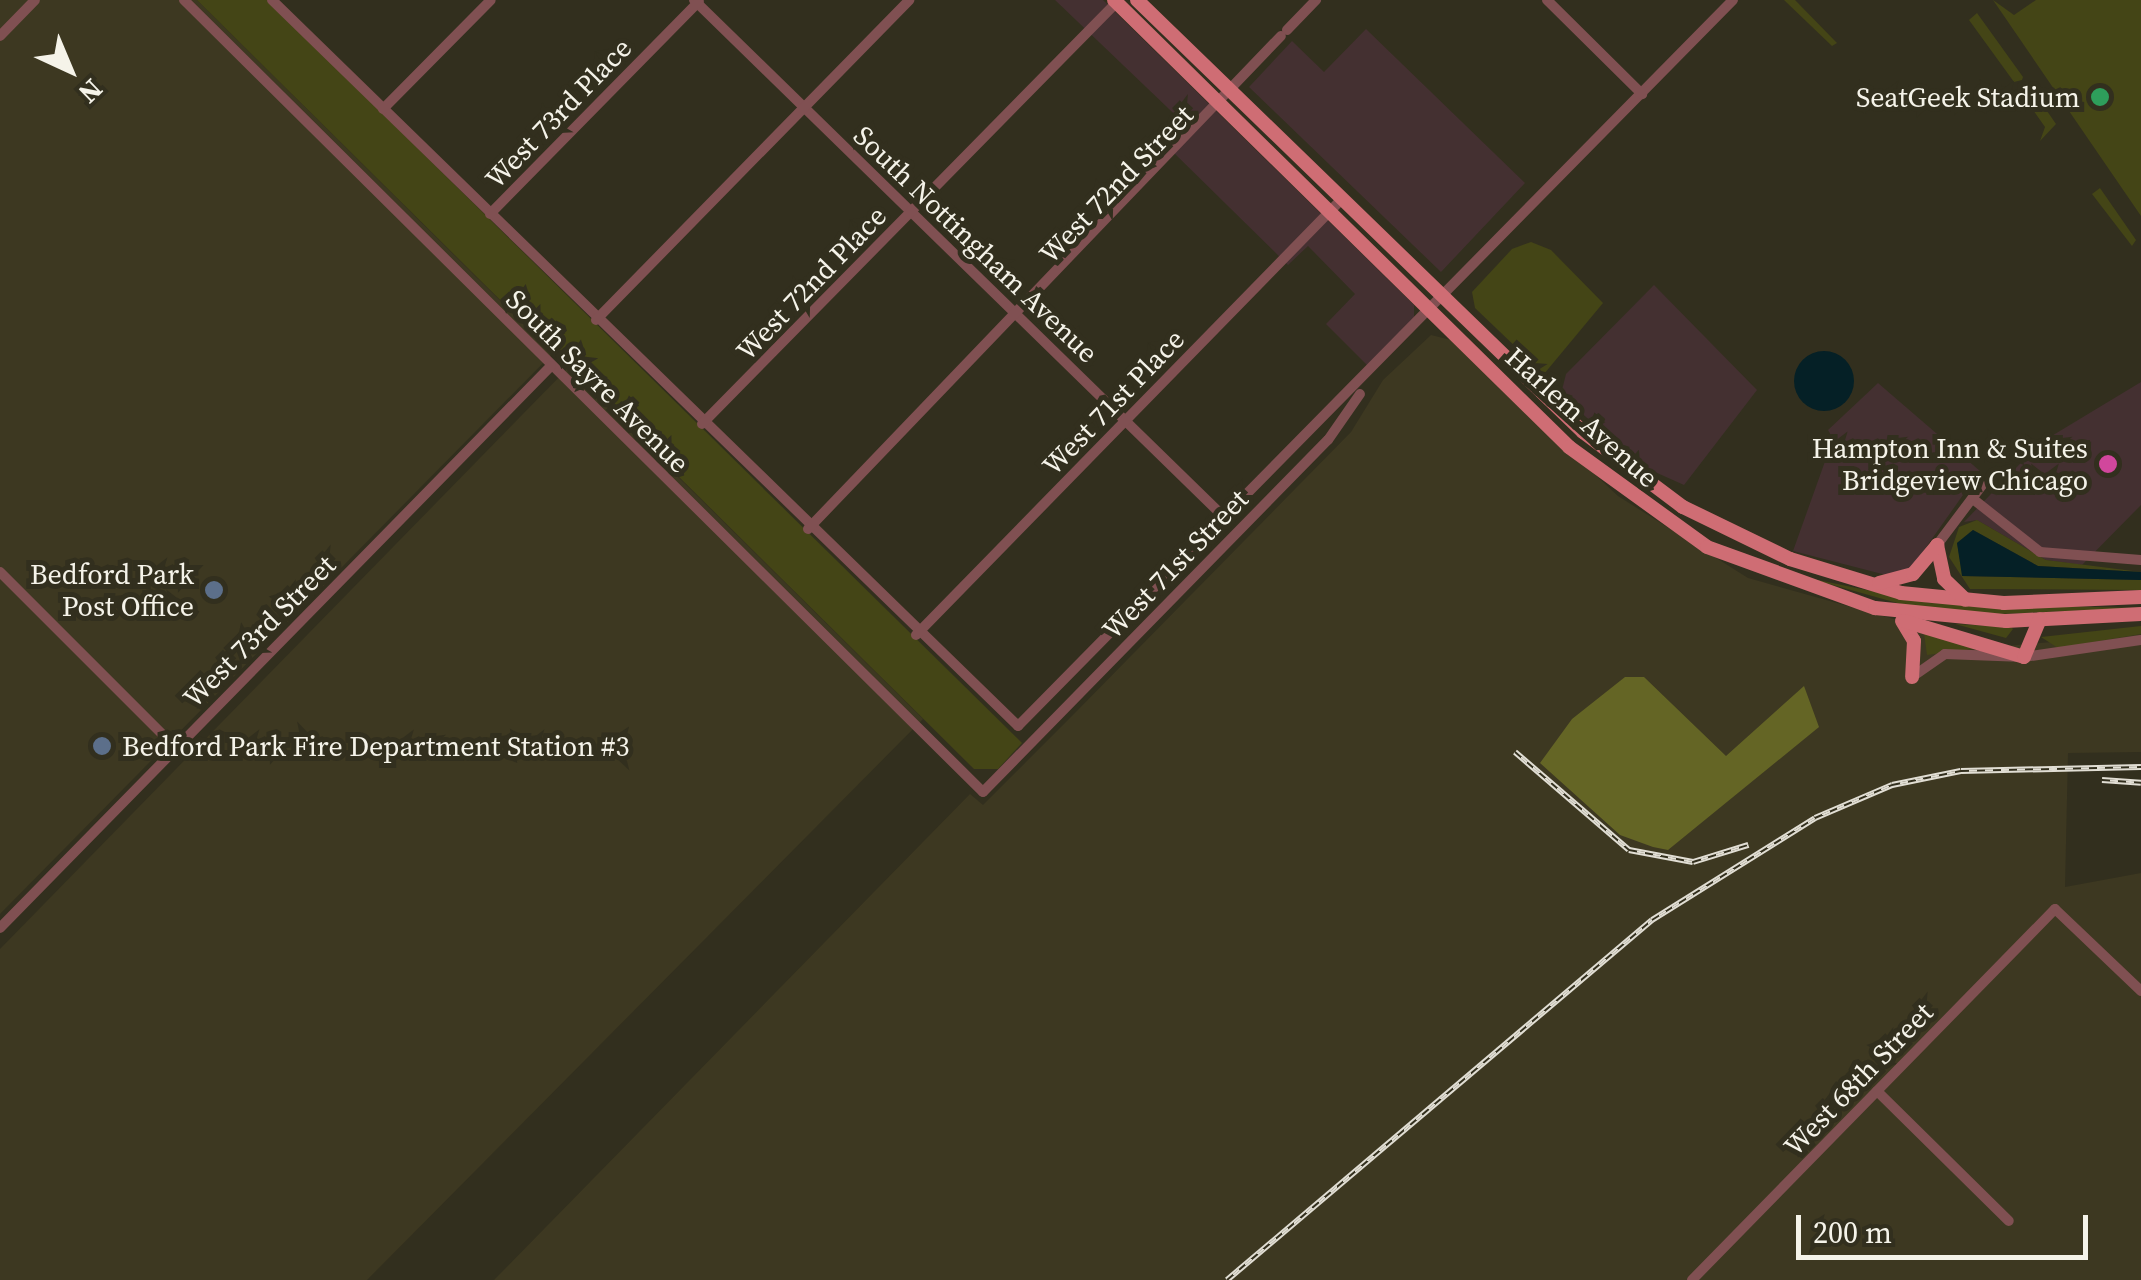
<!DOCTYPE html>
<html>
<head>
<meta charset="utf-8">
<style>
  body { margin:0 }
  #map { position:relative; width:2141px; height:1280px; overflow:hidden; background:#322f1e; font-family:"Source Serif 4",serif }
  div>[style] { position:absolute }
  [style*='--x'] { left:calc(var(--x)*1px); top:calc(var(--y)*1px); width:calc(var(--w)*1px); rotate:calc(var(--a)*1deg) }
  .commercial>* { inset:0; background:#443031 }
  .built>* { inset:0; background:#3d3821 }
  .green>* { inset:0; background:#444516 }
  .forest>* { inset:0; background:#646525 }
  .water>* { inset:0; background:#052026 }
  .round { border-radius:50% }
  .minor>* { height:10px; margin:-5px; padding:0 5px; transform-origin:5px; border-radius:5px; background:#805052 }
  .major>* { height:14px; margin:-7px; padding:0 7px; transform-origin:7px; border-radius:7px; background:#cf6d74 }
  .rail>* { height:6px; margin-top:-3px; transform-origin:0; background:repeating-linear-gradient(90deg,#322f1e 0 8px,#e1ded4 0 16px); box-sizing:border-box; border-block:2px solid #e1ded4 }
  .dots>* { width:28px; height:28px; translate:-50% -50%; box-sizing:border-box; border:5px solid #322f1e; border-radius:50% }
  span { translate:-50% -50%; white-space:nowrap; text-align:center; line-height:1.15; -webkit-text-stroke:10px #322f1e; paint-order:stroke }
  .poi-label { font-size:28px; color:#f5f3e9 }
  .right { translate:-100% -50%; text-align:right }
  .left { translate:0 -50%; text-align:left }
  .street-label { font-size:28px; color:#f5f3e9 }
  .north { position:absolute; left:20px; top:20px; width:100px; height:100px; -webkit-text-stroke:8px #322f1e; paint-order:stroke; rotate:136deg; font-size:28px; font-weight:700; line-height:40px; text-align:center; color:#f5f3e9 }
  .north::after { content:''; display:block; margin:auto; width:35px; height:45px; background:#f5f3e9; clip-path:polygon(50% 0,100% 100%,50% 72%,0 100%) }
  .scale { position:absolute; left:1796px; top:1215px; width:292px; height:45px; box-sizing:border-box; border:5px solid #f5f3e9; border-top:0; padding-left:12px; font-size:30px; line-height:35px; white-space:nowrap; color:#f5f3e9; -webkit-text-stroke:8px #322f1e; paint-order:stroke }
</style>
</head>
<body>
<div id="map">
  <div class="commercial">
    <i style="clip-path:polygon(1055px 0,1103px 0,1414px 305px,1414px 319px,1369px 367px,1326px 324px,1355px 294px,1308px 246px,1288px 265px,1173px 152px,1192px 131px)"></i>
    <i style="clip-path:polygon(1366px 29px,1525px 183px,1441px 272px,1249px 87px,1292px 41px,1324px 72px)"></i>
    <i style="clip-path:polygon(1654px 285px,1757px 390px,1684px 485px,1637px 464px,1561px 394px,1566px 374px)"></i>
    <i style="clip-path:polygon(2141px 382px,2141px 505px,2082px 565px,2046px 560px,1977px 520px,1964px 522px,2040px 443px)"></i>
    <i style="clip-path:polygon(1878px 383px,1980px 471px,1912px 567px,1890px 576px,1793px 551px,1833px 439px,1828px 430px)"></i>
  </div>
  <div class="built">
    <i style="clip-path:polygon(0 0,197px 0,553px 353px,0 914px)"></i>
    <i style="clip-path:polygon(1431px 335px,1451px 340px,1618px 496px,1748px 578px,1994px 647px,2141px 634px,2141px 752px,2068px 753px,2065px 887px,2141px 873px,2141px 1280px,494px 1280px,970px 794px,983px 805px,1068px 720px,1351px 432px,1383px 380px)"></i>
    <i style="clip-path:polygon(568px 368px,923px 719px,367px 1280px,0 1280px,0 949px)"></i>
  </div>
  <div class="green">
    <i style="clip-path:polygon(197px 0,267px 0,1022px 743px,998px 769px,974px 769px)"></i>
    <i style="clip-path:polygon(1784px 0,1795px 0,1837px 43px,1832px 46px)"></i>
    <i style="clip-path:polygon(1993px 0,2014px 15px,2036px 0,2141px 0,2141px 216px)"></i>
    <i style="clip-path:polygon(1977px 13px,2023px 77px,2022px 80px,2014px 82px,1969px 20px)"></i>
    <i style="clip-path:polygon(2029px 85px,2056px 124px,2040px 141px,2045px 127px,2019px 90px)"></i>
    <i style="clip-path:polygon(2100px 188px,2136px 240px,2132px 246px,2092px 194px)"></i>
    <i style="clip-path:polygon(1531px 242px,1551px 250px,1603px 303px,1544px 374px,1475px 308px,1472px 292px,1512px 249px)"></i>
    <i style="clip-path:polygon(1977px 520px,2046px 560px,2141px 572px,2038px 566px,1973px 530px,1957px 543px,1963px 576px,2141px 580px,2141px 590px,1970px 589px,1949px 557px,1959px 527px)"></i>
    <i style="clip-path:polygon(1808px 578px,1930px 603px,2141px 608px,1999px 614px,1908px 606px)"></i>
    <i style="clip-path:polygon(1955px 624px,2011px 627px,2013px 629px,2006px 638px)"></i>
    <i style="clip-path:polygon(2141px 626px,2141px 634px,2058px 648px,2041px 637px)"></i>
    <i style="clip-path:polygon(1924px 633px,1980px 648px,1927px 655px)"></i>
  </div>
  <div class="forest">
    <i style="clip-path:polygon(1625px 677px,1644px 677px,1726px 756px,1804px 686px,1819px 727px,1668px 850px,1653px 847px,1620px 835px,1540px 763px,1572px 719px)"></i>
  </div>
  <div class="water">
    <i class="round" style="left:1794px;top:351px;width:60px;height:60px"></i>
    <i style="clip-path:polygon(1973px 530px,2038px 566px,2141px 572px,2141px 580px,1962px 576px,1957px 543px)"></i>
  </div>
  <div class="minor">
    <i style="--x:184;--y:0;--w:1125;--a:44.75"></i>
    <i style="--x:983;--y:792;--w:493;--a:-45.6"></i>
    <i style="--x:1328;--y:440;--w:56;--a:-55.2"></i>
    <i style="--x:272;--y:0;--w:1041;--a:44.22"></i>
    <i style="--x:1018;--y:726;--w:1019;--a:-45.44"></i>
    <i style="--x:694;--y:0;--w:745;--a:44.29"></i>
    <i style="--x:1547;--y:0;--w:134;--a:44.7"></i>
    <i style="--x:1287;--y:30;--w:42;--a:-46"></i>
    <i style="--x:0;--y:36;--w:50;--a:-45.8"></i>
    <i style="--x:383;--y:109;--w:153;--a:-45.3"></i>
    <i style="--x:490;--y:214;--w:298;--a:-45.5"></i>
    <i style="--x:596;--y:320;--w:448;--a:-45.6"></i>
    <i style="--x:702;--y:424;--w:593;--a:-45.48"></i>
    <i style="--x:1973;--y:499;--w:85;--a:38.3"></i>
    <i style="--x:2040;--y:552;--w:101;--a:4.5"></i>
    <i style="--x:808;--y:529;--w:683;--a:-46.19"></i>
    <i style="--x:1937;--y:545;--w:81;--a:-53"></i>
    <i style="--x:0;--y:572;--w:249;--a:45"></i>
    <i style="--x:916;--y:635;--w:608;--a:-45.67"></i>
    <i style="--x:1912;--y:677;--w:40;--a:-34.9"></i>
    <i style="--x:1945;--y:654;--w:79;--a:2.2"></i>
    <i style="--x:2024;--y:657;--w:118;--a:-8.3"></i>
    <i style="--x:0;--y:928;--w:787;--a:-45.57"></i>
    <i style="--x:1877;--y:1091;--w:185;--a:44.6"></i>
    <i style="--x:1692;--y:1280;--w:519;--a:-45.62"></i>
    <i style="--x:2055;--y:909;--w:119;--a:43.6"></i>
  </div>
  <div class="major">
    <i style="--x:1114;--y:0;--w:638;--a:44.49"></i>
    <i style="--x:1569;--y:447;--w:170;--a:35.9"></i>
    <i style="--x:1707;--y:547;--w:179;--a:20"></i>
    <i style="--x:1875;--y:608;--w:132;--a:5.7"></i>
    <i style="--x:2006;--y:621;--w:135;--a:-3"></i>
    <i style="--x:1137;--y:0;--w:621;--a:44.09"></i>
    <i style="--x:1583;--y:432;--w:125;--a:36.9"></i>
    <i style="--x:1683;--y:507;--w:119;--a:25.9"></i>
    <i style="--x:1790;--y:559;--w:116;--a:17"></i>
    <i style="--x:1901;--y:593;--w:103;--a:5.5"></i>
    <i style="--x:2004;--y:603;--w:137;--a:-2.5"></i>
    <i style="--x:1937;--y:545;--w:35;--a:78"></i>
    <i style="--x:1944;--y:579;--w:30;--a:44"></i>
    <i style="--x:1879;--y:583;--w:35;--a:-15"></i>
    <i style="--x:1913;--y:574;--w:38;--a:-50"></i>
    <i style="--x:1902;--y:621;--w:23;--a:59"></i>
    <i style="--x:1914;--y:641;--w:36;--a:93"></i>
    <i style="--x:1904;--y:621;--w:125;--a:16.7"></i>
    <i style="--x:2024;--y:657;--w:41;--a:-67.2"></i>
  </div>
  <div class="rail">
    <i style="--x:1515;--y:752;--w:150;--a:40.7"></i>
    <i style="--x:1629;--y:850;--w:65;--a:10.6"></i>
    <i style="--x:1693;--y:862;--w:58;--a:-17.2"></i>
    <i style="--x:2102;--y:780;--w:39;--a:4"></i>
    <i style="--x:1227;--y:1280;--w:557;--a:-40.27"></i>
    <i style="--x:1652;--y:920;--w:192;--a:-32"></i>
    <i style="--x:1815;--y:818;--w:84;--a:-23.2"></i>
    <i style="--x:1892;--y:785;--w:70;--a:-11.5"></i>
    <i style="--x:1961;--y:771;--w:180;--a:-1.3"></i>
  </div>
  <div class="dots">
    <i style="left:2100px;top:97px;background:#2e9e5b"></i>
    <i style="left:2108px;top:464px;background:#d1479c"></i>
    <i style="left:214px;top:590px;background:#5c6f8a"></i>
    <i style="left:102px;top:746px;background:#5c6f8a"></i>
  </div>
  <div class="poi-label">
    <span class="right" style="left:2080px;top:97px">SeatGeek Stadium</span>
    <span class="right" style="left:2088px;top:464px">Hampton Inn &amp; Suites<br>Bridgeview Chicago</span>
    <span class="right" style="left:194px;top:590px">Bedford Park<br>Post Office</span>
    <span class="left" style="left:122px;top:746px">Bedford Park Fire Department Station #3</span>
  </div>
  <div class="street-label">
    <span style="left:558px;top:113px;rotate:-46deg">West 73rd Place</span>
    <span style="left:1116px;top:184px;rotate:-46deg">West 72nd Street</span>
    <span style="left:976px;top:244px;rotate:44deg">South Nottingham Avenue</span>
    <span style="left:811px;top:283px;rotate:-46deg">West 72nd Place</span>
    <span style="left:598px;top:381px;rotate:45deg">South Sayre Avenue</span>
    <span style="left:1113px;top:402px;rotate:-46deg">West 71st Place</span>
    <span style="left:1582px;top:417px;rotate:42deg">Harlem Avenue</span>
    <span style="left:1175px;top:564px;rotate:-46deg">West 71st Street</span>
    <span style="left:259px;top:631px;rotate:-45deg">West 73rd Street</span>
    <span style="left:1858px;top:1079px;rotate:-46deg">West 68th Street</span>
  </div>
  <div class="north">N</div>
  <div class="scale">200 m</div>
</div>
</body>
</html>
